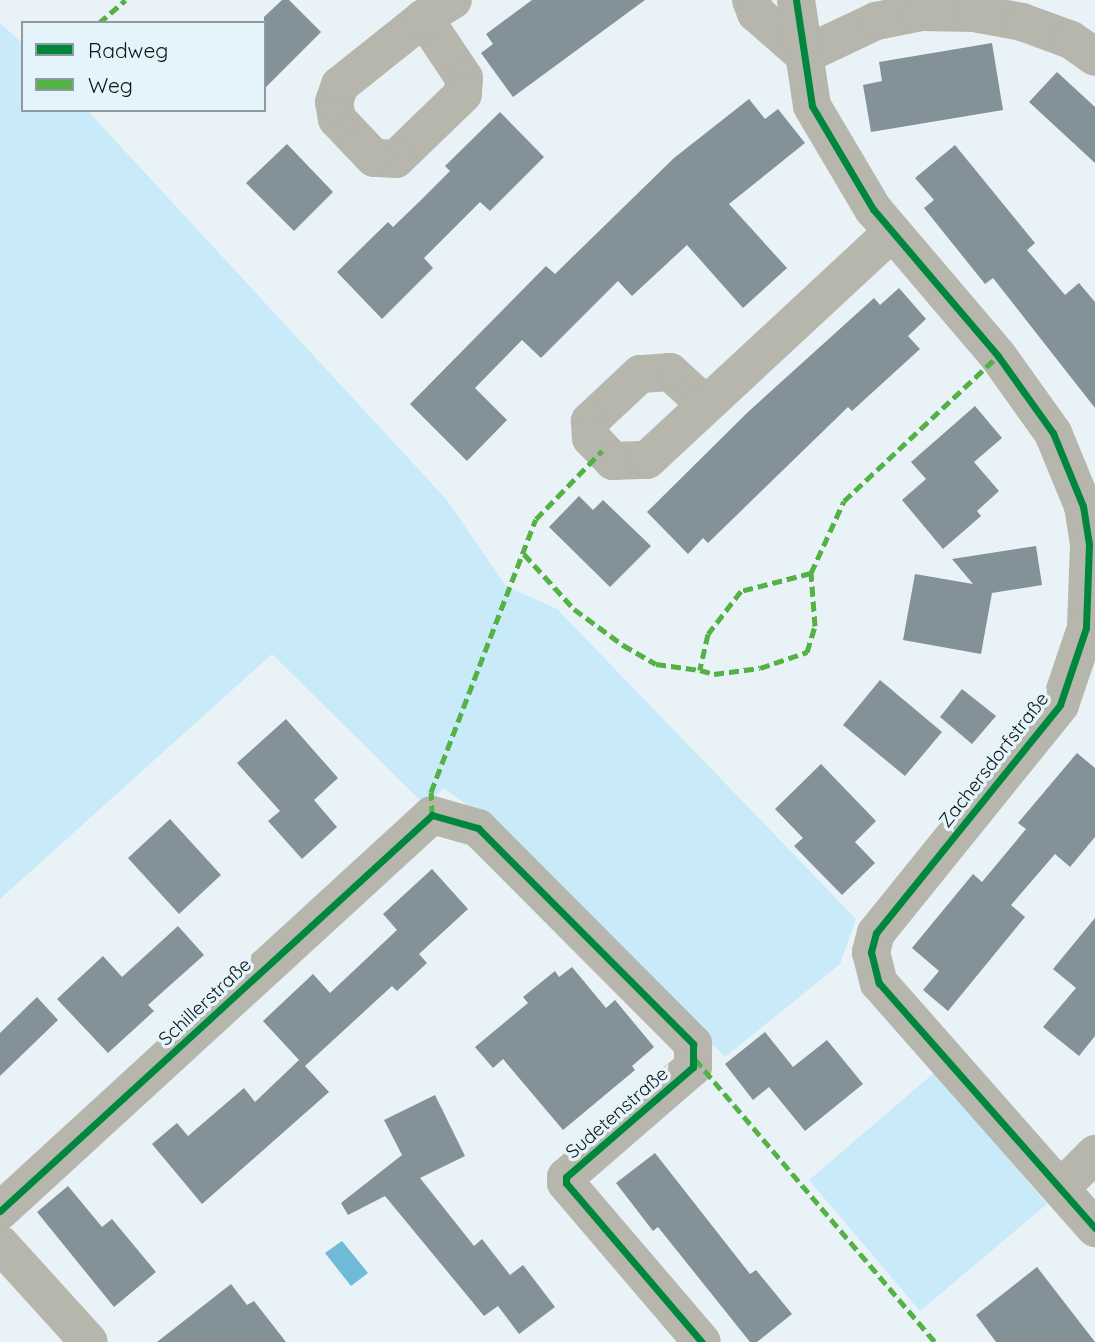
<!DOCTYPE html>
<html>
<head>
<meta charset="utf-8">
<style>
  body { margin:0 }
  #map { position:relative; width:1095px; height:1342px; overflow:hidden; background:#e9f2f6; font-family:Quicksand,sans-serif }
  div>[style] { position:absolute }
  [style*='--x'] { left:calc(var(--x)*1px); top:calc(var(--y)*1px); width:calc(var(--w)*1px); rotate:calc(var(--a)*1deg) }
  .green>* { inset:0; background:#c9eaf8 }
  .water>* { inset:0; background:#6fbad6 }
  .building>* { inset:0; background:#839298 }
  .minor>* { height:38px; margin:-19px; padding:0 19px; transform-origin:19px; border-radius:19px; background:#b6b6ac }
  .quiet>* { height:5px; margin-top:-2.5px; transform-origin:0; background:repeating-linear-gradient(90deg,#54b144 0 10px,transparent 0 15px) }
  .cycleway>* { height:7px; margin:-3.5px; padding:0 3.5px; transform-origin:3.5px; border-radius:3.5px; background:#00873e }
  span { translate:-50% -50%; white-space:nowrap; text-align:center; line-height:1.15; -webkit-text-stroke:7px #e4f4fb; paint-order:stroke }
  .street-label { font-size:19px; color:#0d1315 }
  .legend { position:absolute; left:21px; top:21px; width:245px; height:91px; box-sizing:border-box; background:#e4f4fb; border:2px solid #8e9a9f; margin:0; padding:9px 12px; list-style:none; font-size:21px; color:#0d1315 }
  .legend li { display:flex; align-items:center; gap:14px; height:35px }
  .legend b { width:35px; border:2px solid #8e9a9f }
</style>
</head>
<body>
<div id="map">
  <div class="green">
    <i style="clip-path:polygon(0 23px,23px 44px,23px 110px,87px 110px,446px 499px,506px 586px,557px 609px,856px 919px,840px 964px,725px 1057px,492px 822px,443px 788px,426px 806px,272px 654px,0 899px)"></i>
    <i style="clip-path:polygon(935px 1072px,1047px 1204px,920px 1311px,809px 1180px)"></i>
  </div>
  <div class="water">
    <i style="clip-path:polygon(342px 1241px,368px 1273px,351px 1286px,325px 1253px)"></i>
  </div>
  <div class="building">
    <i style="clip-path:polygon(282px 0,289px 0,321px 32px,264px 89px,264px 17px)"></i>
    <i style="clip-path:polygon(532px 0,645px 0,513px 97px,481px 53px,493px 44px,486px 34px)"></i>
    <i style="clip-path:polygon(992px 43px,1003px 110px,871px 132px,863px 85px,882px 81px,879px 62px)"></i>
    <i style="clip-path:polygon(1057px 72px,1095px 107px,1095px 163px,1029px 102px)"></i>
    <i style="clip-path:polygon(749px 99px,765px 119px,778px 109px,805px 143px,729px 204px,787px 268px,743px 308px,687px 245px,632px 296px,618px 281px,541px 358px,522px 340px,475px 388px,507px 420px,467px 461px,410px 404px,546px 266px,555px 274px,674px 158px)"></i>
    <i style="clip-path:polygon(500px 112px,544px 157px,490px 211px,480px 202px,424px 258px,433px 268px,382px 319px,337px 272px,388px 222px,393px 227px,419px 202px,450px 171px,445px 166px)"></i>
    <i style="clip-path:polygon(287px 144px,333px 192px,294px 231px,246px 183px)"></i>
    <i style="clip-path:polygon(955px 145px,1035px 243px,1027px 250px,1065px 295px,1079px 283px,1095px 302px,1095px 408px,993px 278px,985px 284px,924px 208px,934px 200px,915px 178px)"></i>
    <i style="clip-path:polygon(899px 288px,926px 319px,908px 336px,920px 349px,852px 411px,848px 407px,708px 543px,703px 538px,688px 554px,647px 512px,748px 412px,874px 298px,880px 305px)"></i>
    <i style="clip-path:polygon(975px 406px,1002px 438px,974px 462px,999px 491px,977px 511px,981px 516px,943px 549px,902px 500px,926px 479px,911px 462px)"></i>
    <i style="clip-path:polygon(579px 496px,593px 510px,603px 500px,651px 546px,610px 587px,549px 527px)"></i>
    <i style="clip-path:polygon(1036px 546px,1042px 585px,992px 593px,981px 654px,903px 640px,915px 574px,973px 584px,952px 559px)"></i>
    <i style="clip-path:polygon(880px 680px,942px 732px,905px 776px,843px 725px)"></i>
    <i style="clip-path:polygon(962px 689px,996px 716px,972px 744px,940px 717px)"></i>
    <i style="clip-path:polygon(286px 719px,338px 778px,314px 800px,337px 827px,302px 859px,268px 821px,280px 811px,237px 763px)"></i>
    <i style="clip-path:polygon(1077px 753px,1095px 768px,1095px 837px,1070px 867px,1055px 854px,1011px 905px,1025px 917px,948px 1011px,923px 990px,939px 971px,912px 948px,973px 874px,982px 882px,1026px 829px,1018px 823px)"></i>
    <i style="clip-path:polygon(821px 764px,876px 821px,855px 842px,875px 863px,842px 895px,794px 846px,803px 838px,775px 809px)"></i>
    <i style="clip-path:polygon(170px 819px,221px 875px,179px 914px,128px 858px)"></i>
    <i style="clip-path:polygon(432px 869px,468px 909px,419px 954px,427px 963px,397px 991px,392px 986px,305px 1066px,329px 1092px,202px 1204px,152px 1144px,177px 1123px,188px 1136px,244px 1088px,255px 1102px,299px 1060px,263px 1021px,313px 974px,330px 993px,397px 930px,383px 914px)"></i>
    <i style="clip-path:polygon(1095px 918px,1095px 1036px,1079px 1056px,1043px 1027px,1076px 988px,1053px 969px)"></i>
    <i style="clip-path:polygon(178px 926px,204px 955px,148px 1005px,154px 1011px,108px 1053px,57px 999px,103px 956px,122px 977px)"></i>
    <i style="clip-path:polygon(572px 967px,606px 1008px,615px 1000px,654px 1047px,632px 1066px,635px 1070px,563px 1130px,503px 1059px,493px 1068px,475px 1047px,528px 1003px,523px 997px,555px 971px,559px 977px)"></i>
    <i style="clip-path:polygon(37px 997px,58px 1020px,0 1076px,0 1033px)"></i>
    <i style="clip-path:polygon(765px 1032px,793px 1067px,827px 1040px,863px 1084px,805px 1131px,769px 1087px,753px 1100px,725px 1064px)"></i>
    <i style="clip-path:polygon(435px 1095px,465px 1156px,420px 1178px,474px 1246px,482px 1239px,510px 1275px,523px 1265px,555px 1307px,519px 1334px,498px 1306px,484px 1316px,385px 1196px,348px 1215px,341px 1203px,402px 1155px,384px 1120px)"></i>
    <i style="clip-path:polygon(655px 1153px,750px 1274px,756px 1270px,792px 1314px,757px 1342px,750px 1342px,658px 1227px,653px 1231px,616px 1183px)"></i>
    <i style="clip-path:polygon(68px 1186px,102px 1227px,112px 1219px,156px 1272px,114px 1307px,37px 1212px)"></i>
    <i style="clip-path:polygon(1037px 1267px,1095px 1342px,996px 1342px,976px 1315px)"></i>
    <i style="clip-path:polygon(231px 1284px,247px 1305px,254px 1301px,286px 1342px,157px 1342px)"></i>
  </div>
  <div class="minor">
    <i style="--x:751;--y:0;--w:14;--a:69"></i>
    <i style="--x:756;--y:13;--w:64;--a:41.2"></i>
    <i style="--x:804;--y:55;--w:80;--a:-25.3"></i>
    <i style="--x:876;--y:21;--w:47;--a:-11.1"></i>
    <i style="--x:922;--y:12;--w:52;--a:1.1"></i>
    <i style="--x:974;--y:13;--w:49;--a:10.6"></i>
    <i style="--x:1022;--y:22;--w:52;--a:20.2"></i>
    <i style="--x:1071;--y:40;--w:29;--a:35"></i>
    <i style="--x:796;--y:0;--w:107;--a:81.4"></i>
    <i style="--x:812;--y:106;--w:120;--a:59.4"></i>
    <i style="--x:873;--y:209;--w:193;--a:49.6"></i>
    <i style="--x:998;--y:356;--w:95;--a:54.5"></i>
    <i style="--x:1053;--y:433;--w:79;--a:67.7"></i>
    <i style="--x:1083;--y:506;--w:39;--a:81"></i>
    <i style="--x:1089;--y:545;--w:83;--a:92.1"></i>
    <i style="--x:1086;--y:628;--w:81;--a:108.7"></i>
    <i style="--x:1060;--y:705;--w:293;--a:128.9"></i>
    <i style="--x:876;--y:933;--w:20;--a:105"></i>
    <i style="--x:871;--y:952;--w:32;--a:76"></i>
    <i style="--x:879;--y:983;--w:327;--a:48.6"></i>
    <i style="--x:424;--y:18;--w:72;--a:56.3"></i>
    <i style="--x:464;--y:78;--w:16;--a:94"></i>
    <i style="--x:463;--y:94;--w:93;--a:135.9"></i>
    <i style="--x:396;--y:159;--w:22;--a:-177"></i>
    <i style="--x:374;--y:158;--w:54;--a:-133.5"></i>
    <i style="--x:337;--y:119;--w:17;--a:-100"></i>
    <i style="--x:334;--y:102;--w:18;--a:-71"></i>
    <i style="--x:340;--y:85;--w:107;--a:-38.6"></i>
    <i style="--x:424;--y:18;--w:34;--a:-32"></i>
    <i style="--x:704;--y:403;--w:46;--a:-137.6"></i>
    <i style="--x:670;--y:372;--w:30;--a:176"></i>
    <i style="--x:640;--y:374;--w:69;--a:136.8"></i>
    <i style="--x:590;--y:421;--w:17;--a:87"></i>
    <i style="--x:591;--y:438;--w:32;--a:46"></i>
    <i style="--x:613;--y:461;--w:34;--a:-2"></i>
    <i style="--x:647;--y:460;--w:335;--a:-42.9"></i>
    <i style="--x:1062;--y:1187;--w:47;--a:-45"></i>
    <i style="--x:0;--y:1211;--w:586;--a:-42.51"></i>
    <i style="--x:432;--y:815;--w:48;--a:15.8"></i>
    <i style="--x:478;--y:828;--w:305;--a:45.1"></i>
    <i style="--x:693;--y:1044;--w:23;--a:90"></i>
    <i style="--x:693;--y:1067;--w:168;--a:139.1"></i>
    <i style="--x:566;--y:1177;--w:6;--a:90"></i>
    <i style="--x:566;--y:1183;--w:209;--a:49.5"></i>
    <i style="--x:0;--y:1244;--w:132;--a:47.8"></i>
  </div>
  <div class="quiet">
    <i style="--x:99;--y:23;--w:35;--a:-41"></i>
    <i style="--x:524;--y:554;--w:74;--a:47.7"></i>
    <i style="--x:574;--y:609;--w:61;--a:36.3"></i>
    <i style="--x:623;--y:645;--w:38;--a:30"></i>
    <i style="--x:656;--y:664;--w:44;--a:7.8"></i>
    <i style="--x:811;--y:573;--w:72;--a:165.6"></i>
    <i style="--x:741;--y:591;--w:54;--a:127.5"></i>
    <i style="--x:708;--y:634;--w:37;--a:103"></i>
    <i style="--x:700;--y:670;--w:15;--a:16"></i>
    <i style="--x:714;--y:674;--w:46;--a:-7.4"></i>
    <i style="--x:760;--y:668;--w:50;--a:-18.8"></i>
    <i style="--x:807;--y:652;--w:27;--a:-73"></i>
    <i style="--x:815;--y:626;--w:53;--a:-94.3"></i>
    <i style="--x:811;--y:573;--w:79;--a:-65.4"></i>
    <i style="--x:844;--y:501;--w:212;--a:-43.3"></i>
    <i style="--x:432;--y:815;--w:23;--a:-92"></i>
    <i style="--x:431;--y:792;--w:292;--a:-69"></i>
    <i style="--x:536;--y:519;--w:95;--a:-45.9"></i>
    <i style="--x:695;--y:1059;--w:371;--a:49.7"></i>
  </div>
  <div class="cycleway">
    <i style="--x:796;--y:0;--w:107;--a:81.4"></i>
    <i style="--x:812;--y:106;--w:120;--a:59.4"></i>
    <i style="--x:873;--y:209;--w:193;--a:49.6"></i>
    <i style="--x:998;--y:356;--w:95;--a:54.5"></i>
    <i style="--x:1053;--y:433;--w:79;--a:67.7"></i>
    <i style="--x:1083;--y:506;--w:39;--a:81"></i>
    <i style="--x:1089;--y:545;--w:83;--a:92.1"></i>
    <i style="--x:1086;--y:628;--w:81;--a:108.7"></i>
    <i style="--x:1060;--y:705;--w:293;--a:128.9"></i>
    <i style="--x:876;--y:933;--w:20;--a:105"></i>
    <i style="--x:871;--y:952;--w:32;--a:76"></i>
    <i style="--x:879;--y:983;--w:327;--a:48.6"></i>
    <i style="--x:0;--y:1211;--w:586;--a:-42.51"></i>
    <i style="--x:432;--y:815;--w:48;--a:15.8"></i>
    <i style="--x:478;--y:828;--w:305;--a:45.1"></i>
    <i style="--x:693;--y:1044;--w:23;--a:90"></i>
    <i style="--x:693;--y:1067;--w:168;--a:139.1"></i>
    <i style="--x:566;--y:1177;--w:6;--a:90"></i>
    <i style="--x:566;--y:1183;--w:209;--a:49.5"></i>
  </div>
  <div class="street-label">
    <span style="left:994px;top:760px;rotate:-52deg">Zachersdorfstraße</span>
    <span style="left:205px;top:1002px;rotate:-43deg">Schillerstraße</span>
    <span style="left:617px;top:1113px;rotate:-41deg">Sudetenstraße</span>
  </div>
  <ul class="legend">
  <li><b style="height:9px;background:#00873e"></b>Radweg</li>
  <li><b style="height:9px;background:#54b144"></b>Weg</li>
  </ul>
</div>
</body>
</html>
